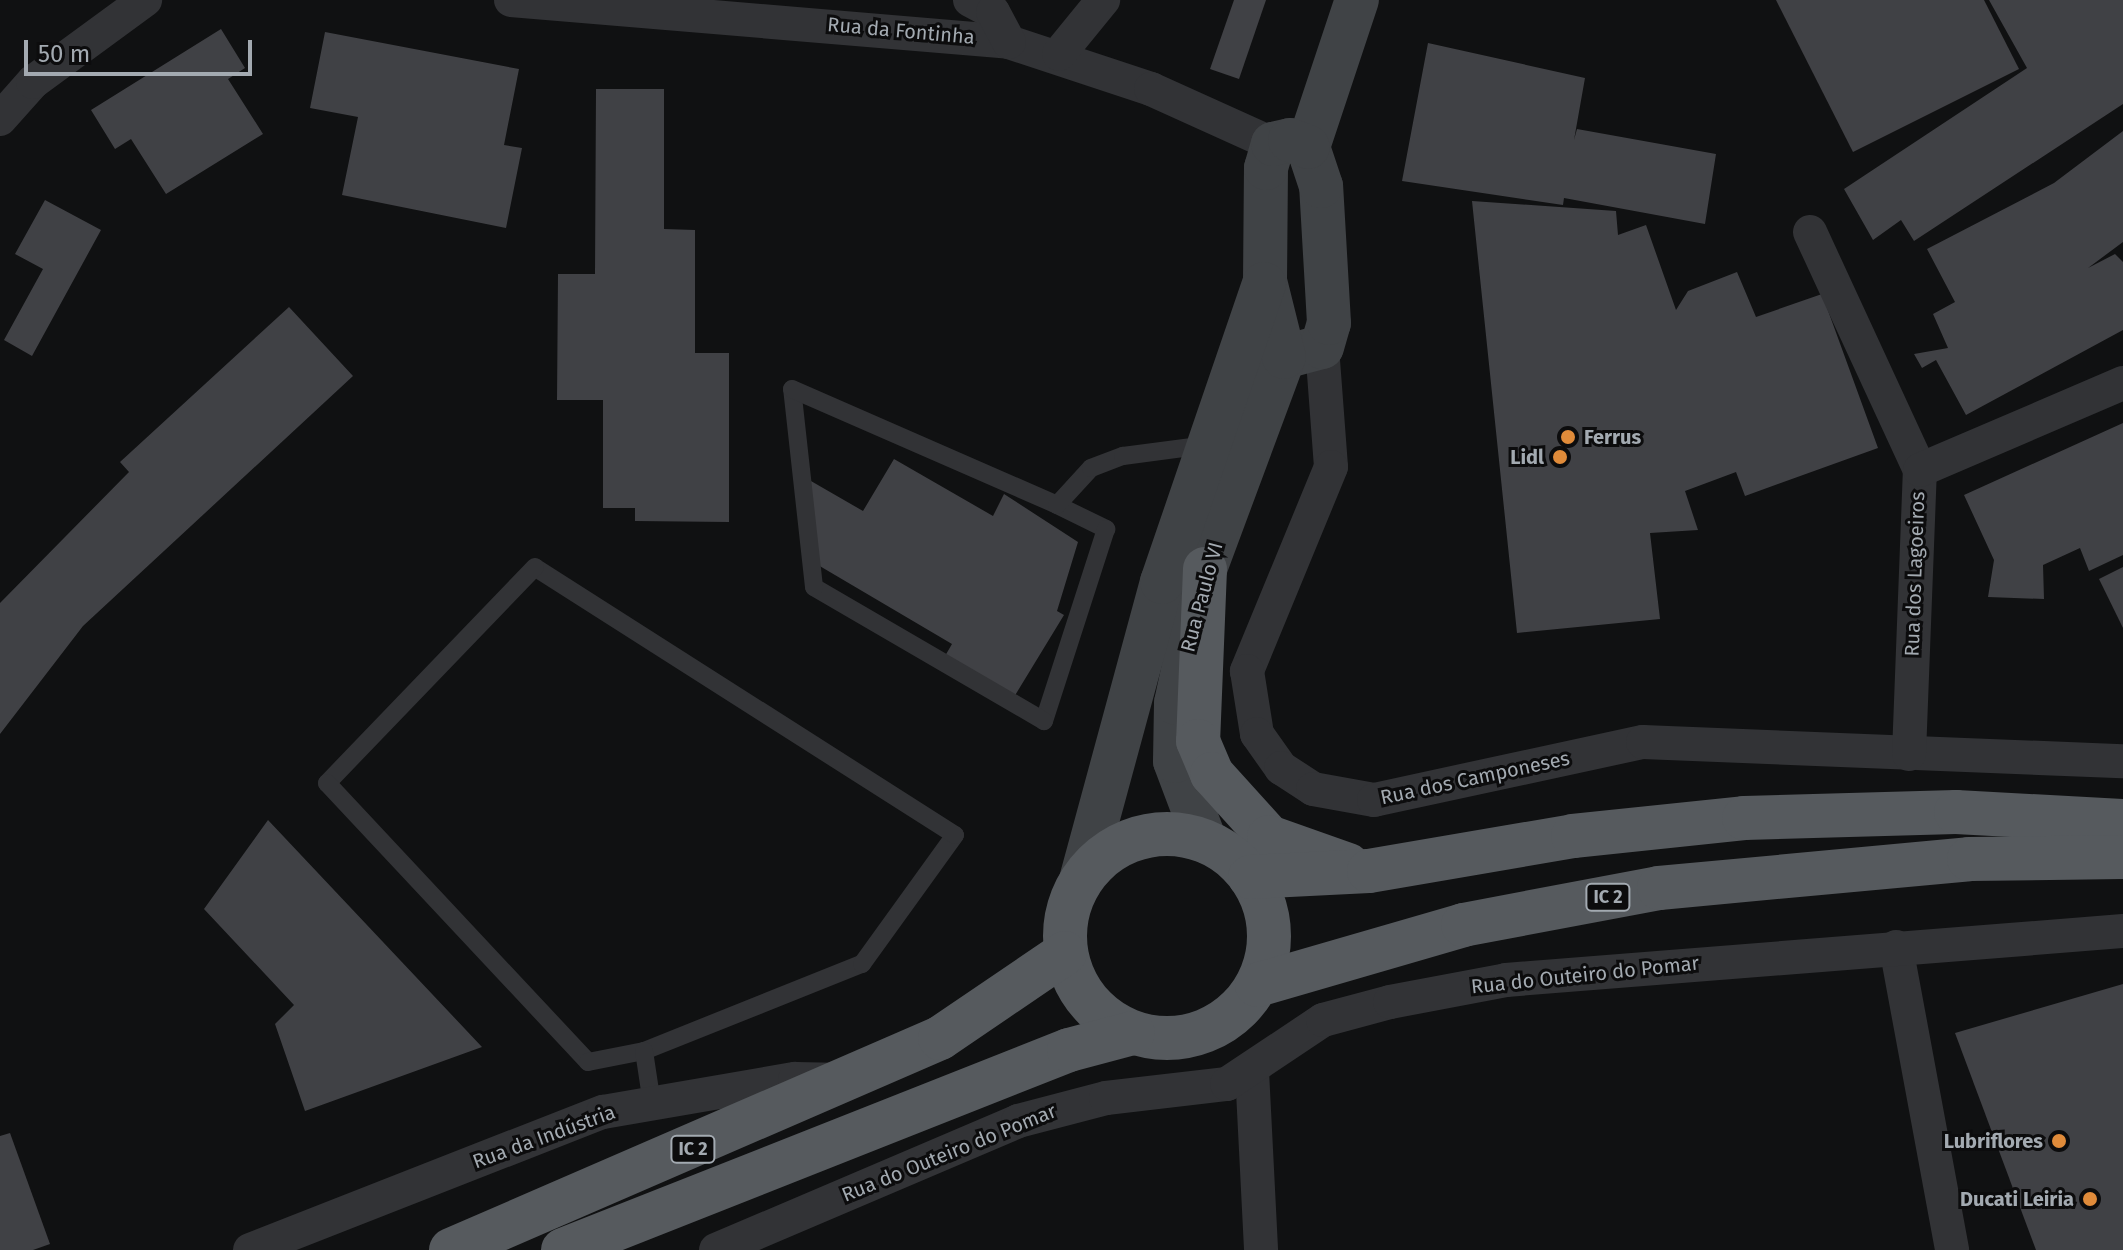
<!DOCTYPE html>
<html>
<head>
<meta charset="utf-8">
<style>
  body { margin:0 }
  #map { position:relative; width:2123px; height:1250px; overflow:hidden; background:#101112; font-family:"Fira Sans",sans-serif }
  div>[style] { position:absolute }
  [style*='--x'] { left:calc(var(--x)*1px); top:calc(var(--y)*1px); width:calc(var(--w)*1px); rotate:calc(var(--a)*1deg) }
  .building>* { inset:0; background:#404145 }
  .service>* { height:18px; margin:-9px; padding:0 9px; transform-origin:9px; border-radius:9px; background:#323336 }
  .minor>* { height:34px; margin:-17px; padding:0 17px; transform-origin:17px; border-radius:17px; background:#323336 }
  .secondary>* { height:44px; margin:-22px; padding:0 22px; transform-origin:22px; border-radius:22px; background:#404346 }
  .trunk>* { height:44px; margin:-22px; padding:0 22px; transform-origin:22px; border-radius:22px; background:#565a5e }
  .trunk>.ring { margin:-22px; padding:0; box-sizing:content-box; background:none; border:44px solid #565a5e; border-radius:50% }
  .dots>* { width:22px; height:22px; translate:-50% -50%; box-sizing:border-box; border:4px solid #0c0c0d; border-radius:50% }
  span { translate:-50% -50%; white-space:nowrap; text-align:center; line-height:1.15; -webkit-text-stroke:6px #0c0c0d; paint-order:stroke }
  .shield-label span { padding:2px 6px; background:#0c0c0d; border:2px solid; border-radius:6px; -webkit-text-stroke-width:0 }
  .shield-label { font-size:18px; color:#a3aab1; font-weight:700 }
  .street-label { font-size:20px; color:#a3aab1 }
  .poi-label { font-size:20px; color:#a3aab1; font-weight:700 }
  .left { translate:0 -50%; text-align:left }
  .right { translate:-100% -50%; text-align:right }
  .scale { position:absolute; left:24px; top:40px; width:228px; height:36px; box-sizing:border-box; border:4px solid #a3aab1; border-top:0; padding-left:10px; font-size:24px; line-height:28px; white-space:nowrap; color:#a3aab1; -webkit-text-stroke:6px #0c0c0d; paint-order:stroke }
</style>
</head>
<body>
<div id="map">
  <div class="building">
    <i style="clip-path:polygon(1234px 0,1266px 0,1239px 79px,1210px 69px)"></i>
    <i style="clip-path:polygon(1776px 0,1984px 0,2019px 69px,1853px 152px)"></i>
    <i style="clip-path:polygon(1989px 0,2123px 0,2123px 104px,1914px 241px,1901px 220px,1873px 240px,1844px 189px,2027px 68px)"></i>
    <i style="clip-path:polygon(221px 29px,245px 68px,228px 79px,263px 134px,166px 194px,131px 139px,115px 149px,91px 110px)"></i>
    <i style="clip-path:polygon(325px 32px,519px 69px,504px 145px,522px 148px,506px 228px,342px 195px,358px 117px,310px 108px)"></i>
    <i style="clip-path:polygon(1428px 43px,1585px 78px,1574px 140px,1577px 129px,1716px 154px,1705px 224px,1564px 198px,1563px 205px,1402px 181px)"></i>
    <i style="clip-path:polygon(596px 89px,664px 89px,664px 229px,695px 230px,695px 353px,729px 353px,729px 522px,635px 521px,635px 508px,603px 508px,603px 400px,557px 400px,558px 274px,595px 274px)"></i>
    <i style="clip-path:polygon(2123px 131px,2123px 242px,2088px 268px,2115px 254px,2123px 262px,2123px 330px,1966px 415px,1936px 360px,1922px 368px,1914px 354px,1948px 348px,1933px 314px,1955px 302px,1927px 249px,2054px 183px)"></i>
    <i style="clip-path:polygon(45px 200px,101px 230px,32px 356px,4px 340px,43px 269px,15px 254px)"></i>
    <i style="clip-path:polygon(1472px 201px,1616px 211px,1618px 235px,1646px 225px,1676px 310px,1688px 291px,1737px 272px,1756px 317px,1822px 294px,1878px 448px,1745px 496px,1736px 472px,1685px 491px,1698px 530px,1650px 533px,1660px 619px,1517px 633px)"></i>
    <i style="clip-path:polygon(289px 307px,353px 376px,83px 626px,0 734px,0 603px,129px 472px,120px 462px)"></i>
    <i style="clip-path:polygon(2123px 423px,2123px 555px,2089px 571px,2080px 548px,2043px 565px,2044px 599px,1988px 597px,1994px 560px,1964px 495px)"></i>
    <i style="clip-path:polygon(894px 459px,993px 516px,1004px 494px,1078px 542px,1057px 611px,1064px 615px,1014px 697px,945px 656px,952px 644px,818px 565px,804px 477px,863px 511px)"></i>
    <i style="clip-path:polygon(2123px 567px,2123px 628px,2099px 579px)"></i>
    <i style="clip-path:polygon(268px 820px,482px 1047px,305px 1111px,275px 1024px,294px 1005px,204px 909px)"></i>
    <i style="clip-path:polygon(2123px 984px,2123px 1250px,2036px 1250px,1955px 1033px)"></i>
    <i style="clip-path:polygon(10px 1133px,50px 1244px,33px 1250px,0 1250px,0 1136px)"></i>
  </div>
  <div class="service">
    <i style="--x:1057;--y:505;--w:55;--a:26.1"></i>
    <i style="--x:1106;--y:529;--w:202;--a:107.9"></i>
    <i style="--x:1044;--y:721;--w:266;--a:-149.8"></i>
    <i style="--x:814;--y:587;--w:199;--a:-96.3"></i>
    <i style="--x:792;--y:389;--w:289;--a:23.6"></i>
    <i style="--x:1057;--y:505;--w:50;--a:-47.4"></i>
    <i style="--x:1091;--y:468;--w:34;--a:-21"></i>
    <i style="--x:1123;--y:456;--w:85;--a:-7.5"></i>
    <i style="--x:644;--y:1051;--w:235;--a:-21.8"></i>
    <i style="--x:862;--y:964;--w:159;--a:-54.2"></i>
    <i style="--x:955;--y:835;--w:498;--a:-147.5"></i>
    <i style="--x:535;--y:567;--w:300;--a:133.9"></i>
    <i style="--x:327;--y:783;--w:382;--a:46.9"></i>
    <i style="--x:588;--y:1062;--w:57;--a:-11.1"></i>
    <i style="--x:644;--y:1051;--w:54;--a:81.4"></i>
  </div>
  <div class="minor">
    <i style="--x:511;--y:0;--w:500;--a:4.8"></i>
    <i style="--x:1009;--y:42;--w:150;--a:18.3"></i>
    <i style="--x:1151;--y:89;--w:134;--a:24.3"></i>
    <i style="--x:970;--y:0;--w:26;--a:28"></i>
    <i style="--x:993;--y:12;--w:34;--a:62"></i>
    <i style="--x:1059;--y:54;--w:70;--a:-50.8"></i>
    <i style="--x:0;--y:119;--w:50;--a:-48.3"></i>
    <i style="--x:33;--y:82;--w:139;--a:-36.2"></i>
    <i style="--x:1810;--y:232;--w:262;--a:65.2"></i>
    <i style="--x:1322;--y:347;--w:120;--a:85.7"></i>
    <i style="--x:1331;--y:467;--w:221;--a:112.4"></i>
    <i style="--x:1247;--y:671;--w:64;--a:81"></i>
    <i style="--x:1257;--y:734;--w:42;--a:54.8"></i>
    <i style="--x:1281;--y:768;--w:38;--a:33"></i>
    <i style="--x:1313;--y:789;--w:62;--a:10.2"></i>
    <i style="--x:1374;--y:800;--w:275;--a:-12.2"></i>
    <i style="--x:1643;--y:742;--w:480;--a:2.3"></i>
    <i style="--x:1909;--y:754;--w:284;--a:-87.8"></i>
    <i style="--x:1920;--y:470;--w:221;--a:-23.2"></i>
    <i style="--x:1896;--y:947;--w:308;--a:79.5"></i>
    <i style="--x:1252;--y:1071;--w:179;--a:87.1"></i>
    <i style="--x:250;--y:1250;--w:379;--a:-21.4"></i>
    <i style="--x:603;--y:1112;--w:195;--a:-9.8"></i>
    <i style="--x:795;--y:1079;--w:39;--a:1"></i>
    <i style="--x:716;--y:1250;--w:328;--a:-23.1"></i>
    <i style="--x:1018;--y:1121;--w:91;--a:-14.6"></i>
    <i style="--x:1106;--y:1098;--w:122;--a:-6.6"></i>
    <i style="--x:1227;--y:1084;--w:115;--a:-33.7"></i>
    <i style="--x:1323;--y:1020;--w:69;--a:-15"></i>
    <i style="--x:1390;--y:1002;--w:118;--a:-10.7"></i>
    <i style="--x:1506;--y:980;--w:619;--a:-4.54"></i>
  </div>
  <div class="secondary">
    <i style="--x:1284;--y:357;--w:39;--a:-15"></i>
    <i style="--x:1322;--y:347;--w:25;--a:-74"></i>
    <i style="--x:1329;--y:323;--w:137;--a:-93.3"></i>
    <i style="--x:1321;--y:186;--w:41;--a:-108.4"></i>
    <i style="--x:1308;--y:147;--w:155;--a:-71.6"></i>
    <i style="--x:1205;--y:841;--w:85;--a:-110.6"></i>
    <i style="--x:1175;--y:761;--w:58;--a:-89"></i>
    <i style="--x:1176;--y:703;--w:137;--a:-77.8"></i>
    <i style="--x:1205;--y:569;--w:226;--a:-69.6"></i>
    <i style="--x:1284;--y:357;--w:78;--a:-104"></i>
    <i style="--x:1265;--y:281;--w:113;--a:-89.5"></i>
    <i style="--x:1266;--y:168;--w:25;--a:-74"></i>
    <i style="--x:1273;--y:144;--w:17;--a:-13"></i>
    <i style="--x:1290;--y:140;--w:19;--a:21"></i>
    <i style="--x:1081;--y:880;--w:309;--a:-74.8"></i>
    <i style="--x:1162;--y:582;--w:315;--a:-71.1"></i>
  </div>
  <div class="trunk">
    <i style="--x:1205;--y:569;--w:172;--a:92.3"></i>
    <i style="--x:1198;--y:741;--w:36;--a:67"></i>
    <i style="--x:1212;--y:774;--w:85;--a:47.9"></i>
    <i style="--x:1269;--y:837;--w:84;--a:19.5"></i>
    <i class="ring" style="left:1065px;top:834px;width:160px;height:160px"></i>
    <i style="--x:1250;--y:877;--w:119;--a:-2.9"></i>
    <i style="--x:1369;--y:871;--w:207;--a:-9.7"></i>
    <i style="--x:1573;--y:836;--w:172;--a:-6"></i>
    <i style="--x:1744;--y:818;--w:212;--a:-1.6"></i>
    <i style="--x:1956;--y:812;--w:167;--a:3.1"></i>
    <i style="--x:1257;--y:985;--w:215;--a:-16.2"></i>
    <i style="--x:1463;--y:925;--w:199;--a:-10.7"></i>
    <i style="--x:1659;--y:888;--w:311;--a:-5.3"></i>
    <i style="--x:1969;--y:859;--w:154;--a:-0.7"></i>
    <i style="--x:451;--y:1250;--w:533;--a:-23.44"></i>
    <i style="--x:940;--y:1038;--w:151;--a:-34.2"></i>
    <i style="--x:563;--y:1250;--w:544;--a:-21.57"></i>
    <i style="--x:1069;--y:1050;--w:66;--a:-14.9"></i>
  </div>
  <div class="dots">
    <i style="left:1568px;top:437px;background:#e08b3a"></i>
    <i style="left:1560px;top:457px;background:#e08b3a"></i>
    <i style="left:2059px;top:1141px;background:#e08b3a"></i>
    <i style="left:2090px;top:1199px;background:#e08b3a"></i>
  </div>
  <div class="shield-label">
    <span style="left:1608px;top:897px">IC 2</span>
    <span style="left:693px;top:1149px">IC 2</span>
  </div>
  <div class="street-label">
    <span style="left:901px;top:31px;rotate:5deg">Rua da Fontinha</span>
    <span style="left:1915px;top:574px;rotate:-88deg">Rua dos Lagoeiros</span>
    <span style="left:1202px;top:597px;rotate:-75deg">Rua Paulo VI</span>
    <span style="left:1475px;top:778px;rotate:-12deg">Rua dos Camponeses</span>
    <span style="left:1585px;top:975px;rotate:-6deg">Rua do Outeiro do Pomar</span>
    <span style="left:544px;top:1137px;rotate:-20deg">Rua da Indústria</span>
    <span style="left:949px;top:1153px;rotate:-22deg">Rua do Outeiro do Pomar</span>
  </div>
  <div class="poi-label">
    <span class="left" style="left:1584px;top:437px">Ferrus</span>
    <span class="right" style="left:1544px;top:457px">Lidl</span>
    <span class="right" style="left:2043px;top:1141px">Lubriflores</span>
    <span class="right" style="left:2074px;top:1199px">Ducati Leiria</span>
  </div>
  <div class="scale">50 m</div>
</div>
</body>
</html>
